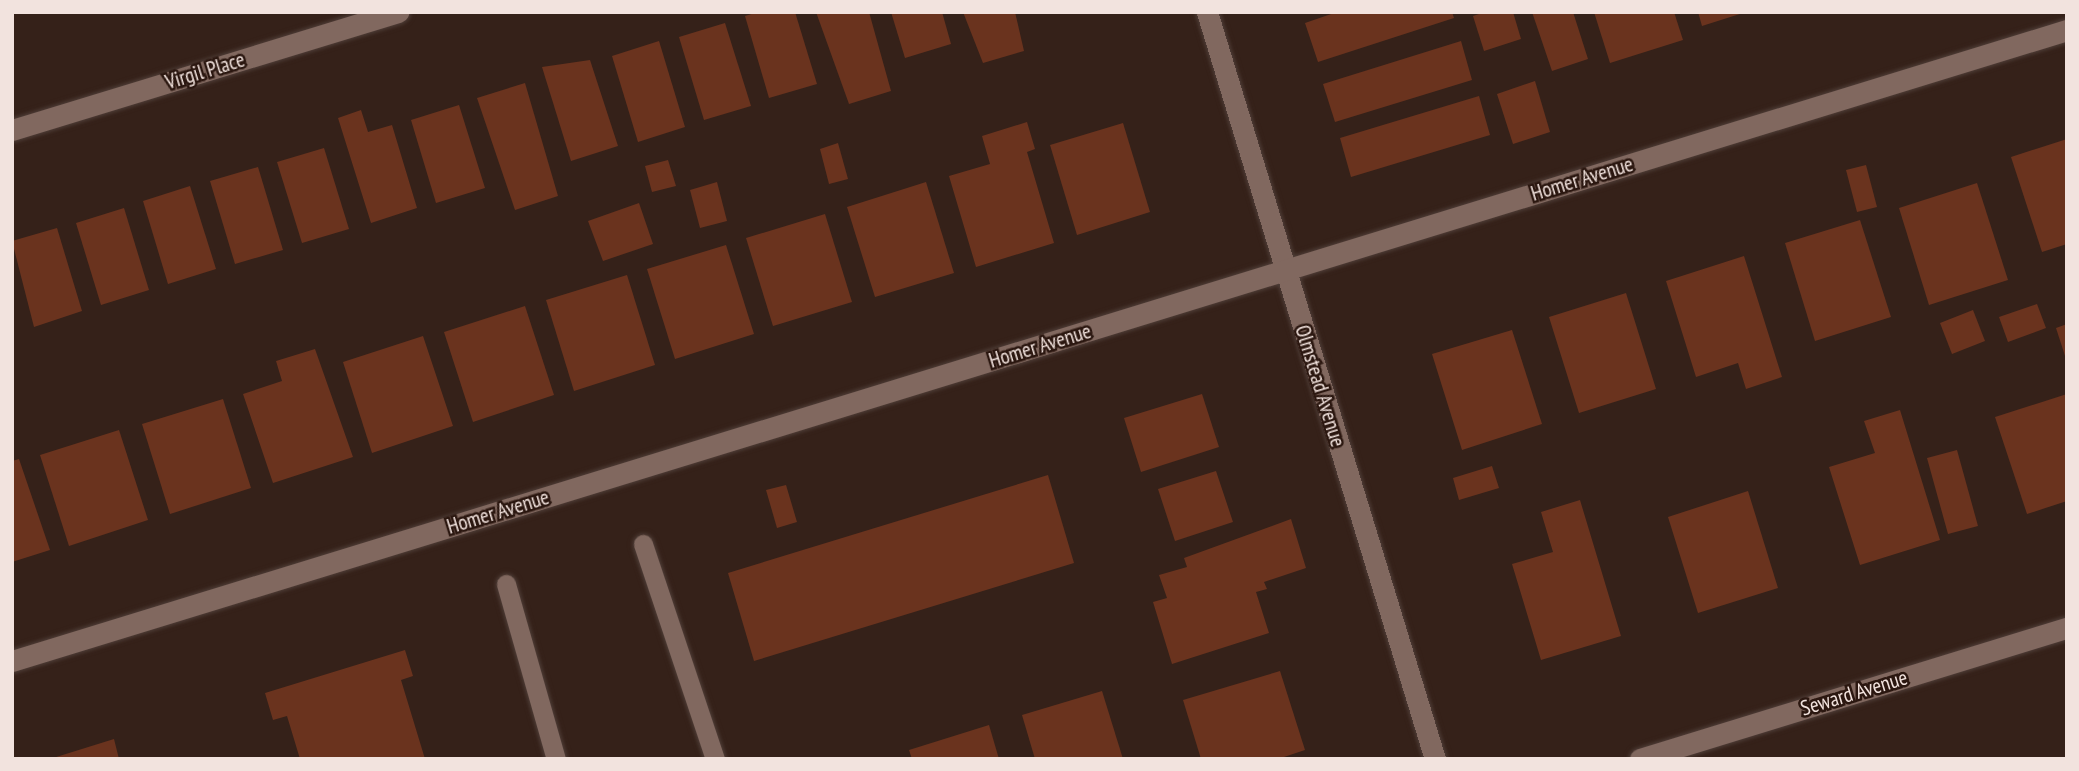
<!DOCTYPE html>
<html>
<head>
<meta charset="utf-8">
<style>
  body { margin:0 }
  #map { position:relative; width:2079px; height:771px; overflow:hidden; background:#352119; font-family:"PT Sans Narrow",sans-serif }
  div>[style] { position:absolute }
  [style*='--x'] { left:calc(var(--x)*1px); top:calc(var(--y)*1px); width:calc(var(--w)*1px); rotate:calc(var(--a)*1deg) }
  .building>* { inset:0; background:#6a331e }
  .roads { filter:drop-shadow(0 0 2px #4f3e38) drop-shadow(0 0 2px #4f3e38) }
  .lane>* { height:19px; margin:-9.5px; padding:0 9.5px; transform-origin:9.5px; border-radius:9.5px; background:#81685f }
  .street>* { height:21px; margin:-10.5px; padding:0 10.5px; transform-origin:10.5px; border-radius:10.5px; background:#81685f }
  span { translate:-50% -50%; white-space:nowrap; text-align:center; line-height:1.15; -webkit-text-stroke:5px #2b1710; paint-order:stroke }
  .street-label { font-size:21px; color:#f2e3de }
  .frame { position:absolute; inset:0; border:14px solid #f2e3de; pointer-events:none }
</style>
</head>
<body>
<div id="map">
  <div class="building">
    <i style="clip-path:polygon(758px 12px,795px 12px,817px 84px,769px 98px,745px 16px)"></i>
    <i style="clip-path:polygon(816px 12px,869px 12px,891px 91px,849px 104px)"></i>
    <i style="clip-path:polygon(891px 12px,942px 12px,951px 44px,905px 58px)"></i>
    <i style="clip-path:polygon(963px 12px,1015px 12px,1024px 51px,983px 63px)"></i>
    <i style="clip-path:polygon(1337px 12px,1452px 12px,1454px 18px,1318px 62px,1305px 23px)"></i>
    <i style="clip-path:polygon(1485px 12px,1513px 12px,1521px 39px,1484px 51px,1473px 16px)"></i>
    <i style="clip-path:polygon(1532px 12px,1573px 12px,1588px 59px,1552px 71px)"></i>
    <i style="clip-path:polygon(1594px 12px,1674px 12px,1683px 40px,1610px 63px)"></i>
    <i style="clip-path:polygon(1698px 12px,1743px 12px,1743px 13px,1702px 26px)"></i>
    <i style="clip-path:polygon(725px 23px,751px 106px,704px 120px,679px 37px)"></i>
    <i style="clip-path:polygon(659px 41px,685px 127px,638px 142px,612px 56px)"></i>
    <i style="clip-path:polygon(1461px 41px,1472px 80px,1335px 122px,1323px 84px)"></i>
    <i style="clip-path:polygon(590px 60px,618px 146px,571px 161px,542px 67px)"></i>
    <i style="clip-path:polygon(1535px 81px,1550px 132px,1513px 144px,1497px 94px)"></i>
    <i style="clip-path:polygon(525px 83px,558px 196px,515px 210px,477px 98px)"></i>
    <i style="clip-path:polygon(1479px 96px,1490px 135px,1351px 177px,1340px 138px)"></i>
    <i style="clip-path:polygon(459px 105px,485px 188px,436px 203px,411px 120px)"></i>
    <i style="clip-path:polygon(361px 110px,368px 132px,392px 125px,417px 208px,371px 223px,338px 118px)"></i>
    <i style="clip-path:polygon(1027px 122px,1035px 149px,1027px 152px,1054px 243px,976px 267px,949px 176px,990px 164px,982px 136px)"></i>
    <i style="clip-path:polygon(1123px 123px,1150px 212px,1077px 235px,1050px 145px)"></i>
    <i style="clip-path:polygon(2067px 139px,2067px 244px,2042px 252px,2011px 157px)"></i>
    <i style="clip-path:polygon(838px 143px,848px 179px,829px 184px,820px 149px)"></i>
    <i style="clip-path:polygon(324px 148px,349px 229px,302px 243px,277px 162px)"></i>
    <i style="clip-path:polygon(668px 160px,676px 186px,652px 192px,645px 166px)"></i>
    <i style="clip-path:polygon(1866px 165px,1877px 207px,1857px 212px,1846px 170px)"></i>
    <i style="clip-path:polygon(258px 167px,283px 250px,235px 264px,210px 181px)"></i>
    <i style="clip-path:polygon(717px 182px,727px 221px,700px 228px,690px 190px)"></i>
    <i style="clip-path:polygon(926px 182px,954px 273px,875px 297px,847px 207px)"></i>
    <i style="clip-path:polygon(1977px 183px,2008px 280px,1929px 305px,1899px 208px)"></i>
    <i style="clip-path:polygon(190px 186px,216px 269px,168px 284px,143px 201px)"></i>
    <i style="clip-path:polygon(639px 203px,653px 244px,603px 261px,588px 221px)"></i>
    <i style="clip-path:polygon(124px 208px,149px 290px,101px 305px,76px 223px)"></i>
    <i style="clip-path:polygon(825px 214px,852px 302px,773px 326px,746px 238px)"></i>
    <i style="clip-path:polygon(1860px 220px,1891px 317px,1815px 341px,1785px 243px)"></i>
    <i style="clip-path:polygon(57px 228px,82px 311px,34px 327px,12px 241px)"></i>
    <i style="clip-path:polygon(726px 245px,754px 334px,675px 359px,647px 269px)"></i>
    <i style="clip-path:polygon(1744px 256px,1782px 377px,1746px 389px,1738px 363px,1696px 377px,1666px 281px)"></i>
    <i style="clip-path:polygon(627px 275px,655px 365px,574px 391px,546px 300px)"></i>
    <i style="clip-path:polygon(1626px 293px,1656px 389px,1579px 413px,1549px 317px)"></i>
    <i style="clip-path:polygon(2037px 304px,2046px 328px,2008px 342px,1999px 317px)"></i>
    <i style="clip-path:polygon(525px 306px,554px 395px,473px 422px,444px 332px)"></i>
    <i style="clip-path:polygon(1973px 310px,1985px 341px,1952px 354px,1940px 323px)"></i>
    <i style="clip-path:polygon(2067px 324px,2067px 359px,2066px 359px,2056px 328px)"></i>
    <i style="clip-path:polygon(1512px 330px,1542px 424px,1462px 450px,1432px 354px)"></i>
    <i style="clip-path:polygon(423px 336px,453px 426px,372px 453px,343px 362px)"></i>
    <i style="clip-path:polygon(315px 349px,353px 457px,273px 483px,243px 394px,282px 381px,276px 361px)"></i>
    <i style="clip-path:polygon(1202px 394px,1219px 447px,1141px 472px,1124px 418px)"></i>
    <i style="clip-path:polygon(2067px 394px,2067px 501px,2027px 514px,1995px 417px)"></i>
    <i style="clip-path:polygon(223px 399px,251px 488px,170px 514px,142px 424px)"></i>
    <i style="clip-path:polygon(1900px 410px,1940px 540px,1860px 565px,1829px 467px,1875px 453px,1864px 421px)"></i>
    <i style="clip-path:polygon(119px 430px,148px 520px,69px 546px,40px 455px)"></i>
    <i style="clip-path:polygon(1957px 450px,1978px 526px,1948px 534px,1927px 458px)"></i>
    <i style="clip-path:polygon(19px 459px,50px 550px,12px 562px,12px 461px)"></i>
    <i style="clip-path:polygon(1492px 466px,1499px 488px,1459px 500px,1453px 478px)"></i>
    <i style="clip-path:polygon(1216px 471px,1233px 522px,1175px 541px,1158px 489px)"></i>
    <i style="clip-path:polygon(1048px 475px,1074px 563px,754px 661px,728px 573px)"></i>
    <i style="clip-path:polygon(786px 485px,797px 522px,777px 528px,766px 490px)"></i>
    <i style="clip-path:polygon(1748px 491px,1778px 588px,1698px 613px,1668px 517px)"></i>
    <i style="clip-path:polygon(1580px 500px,1621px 636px,1541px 660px,1512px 564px,1553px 552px,1541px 512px)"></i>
    <i style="clip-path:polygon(1291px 519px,1306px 568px,1264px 582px,1267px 589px,1256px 592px,1269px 633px,1172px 664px,1153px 602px,1167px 598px,1159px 575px,1187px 567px,1184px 558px)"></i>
    <i style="clip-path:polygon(405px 650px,413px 676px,401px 680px,425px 759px,300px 759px,287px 716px,273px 720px,265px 693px)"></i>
    <i style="clip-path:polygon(1280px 671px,1305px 750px,1278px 759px,1201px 759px,1183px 700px)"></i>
    <i style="clip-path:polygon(1102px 691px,1123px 759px,1035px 759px,1022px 715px)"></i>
    <i style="clip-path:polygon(989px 725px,999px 759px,912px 759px,909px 750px)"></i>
    <i style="clip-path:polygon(114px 739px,119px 759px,53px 759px,53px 758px)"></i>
  </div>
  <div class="roads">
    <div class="lane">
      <i style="--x:643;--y:544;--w:227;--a:71.5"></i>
      <i style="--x:506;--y:584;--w:182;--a:74.1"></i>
    </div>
    <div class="street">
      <i style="--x:1207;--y:12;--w:781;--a:73.03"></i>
      <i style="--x:12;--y:130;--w:404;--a:-17"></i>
      <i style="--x:12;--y:661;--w:2150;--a:-17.07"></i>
      <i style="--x:1640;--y:759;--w:447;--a:-17.1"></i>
    </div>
  </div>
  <div class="street-label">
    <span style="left:205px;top:71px;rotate:-17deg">Virgil Place</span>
    <span style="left:1582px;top:179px;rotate:-17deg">Homer Avenue</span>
    <span style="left:1040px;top:346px;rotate:-17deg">Homer Avenue</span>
    <span style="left:1320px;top:386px;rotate:73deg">Olmstead Avenue</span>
    <span style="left:498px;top:512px;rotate:-17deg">Homer Avenue</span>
    <span style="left:1854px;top:693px;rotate:-17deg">Seward Avenue</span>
  </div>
  <div class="frame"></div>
</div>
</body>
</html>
